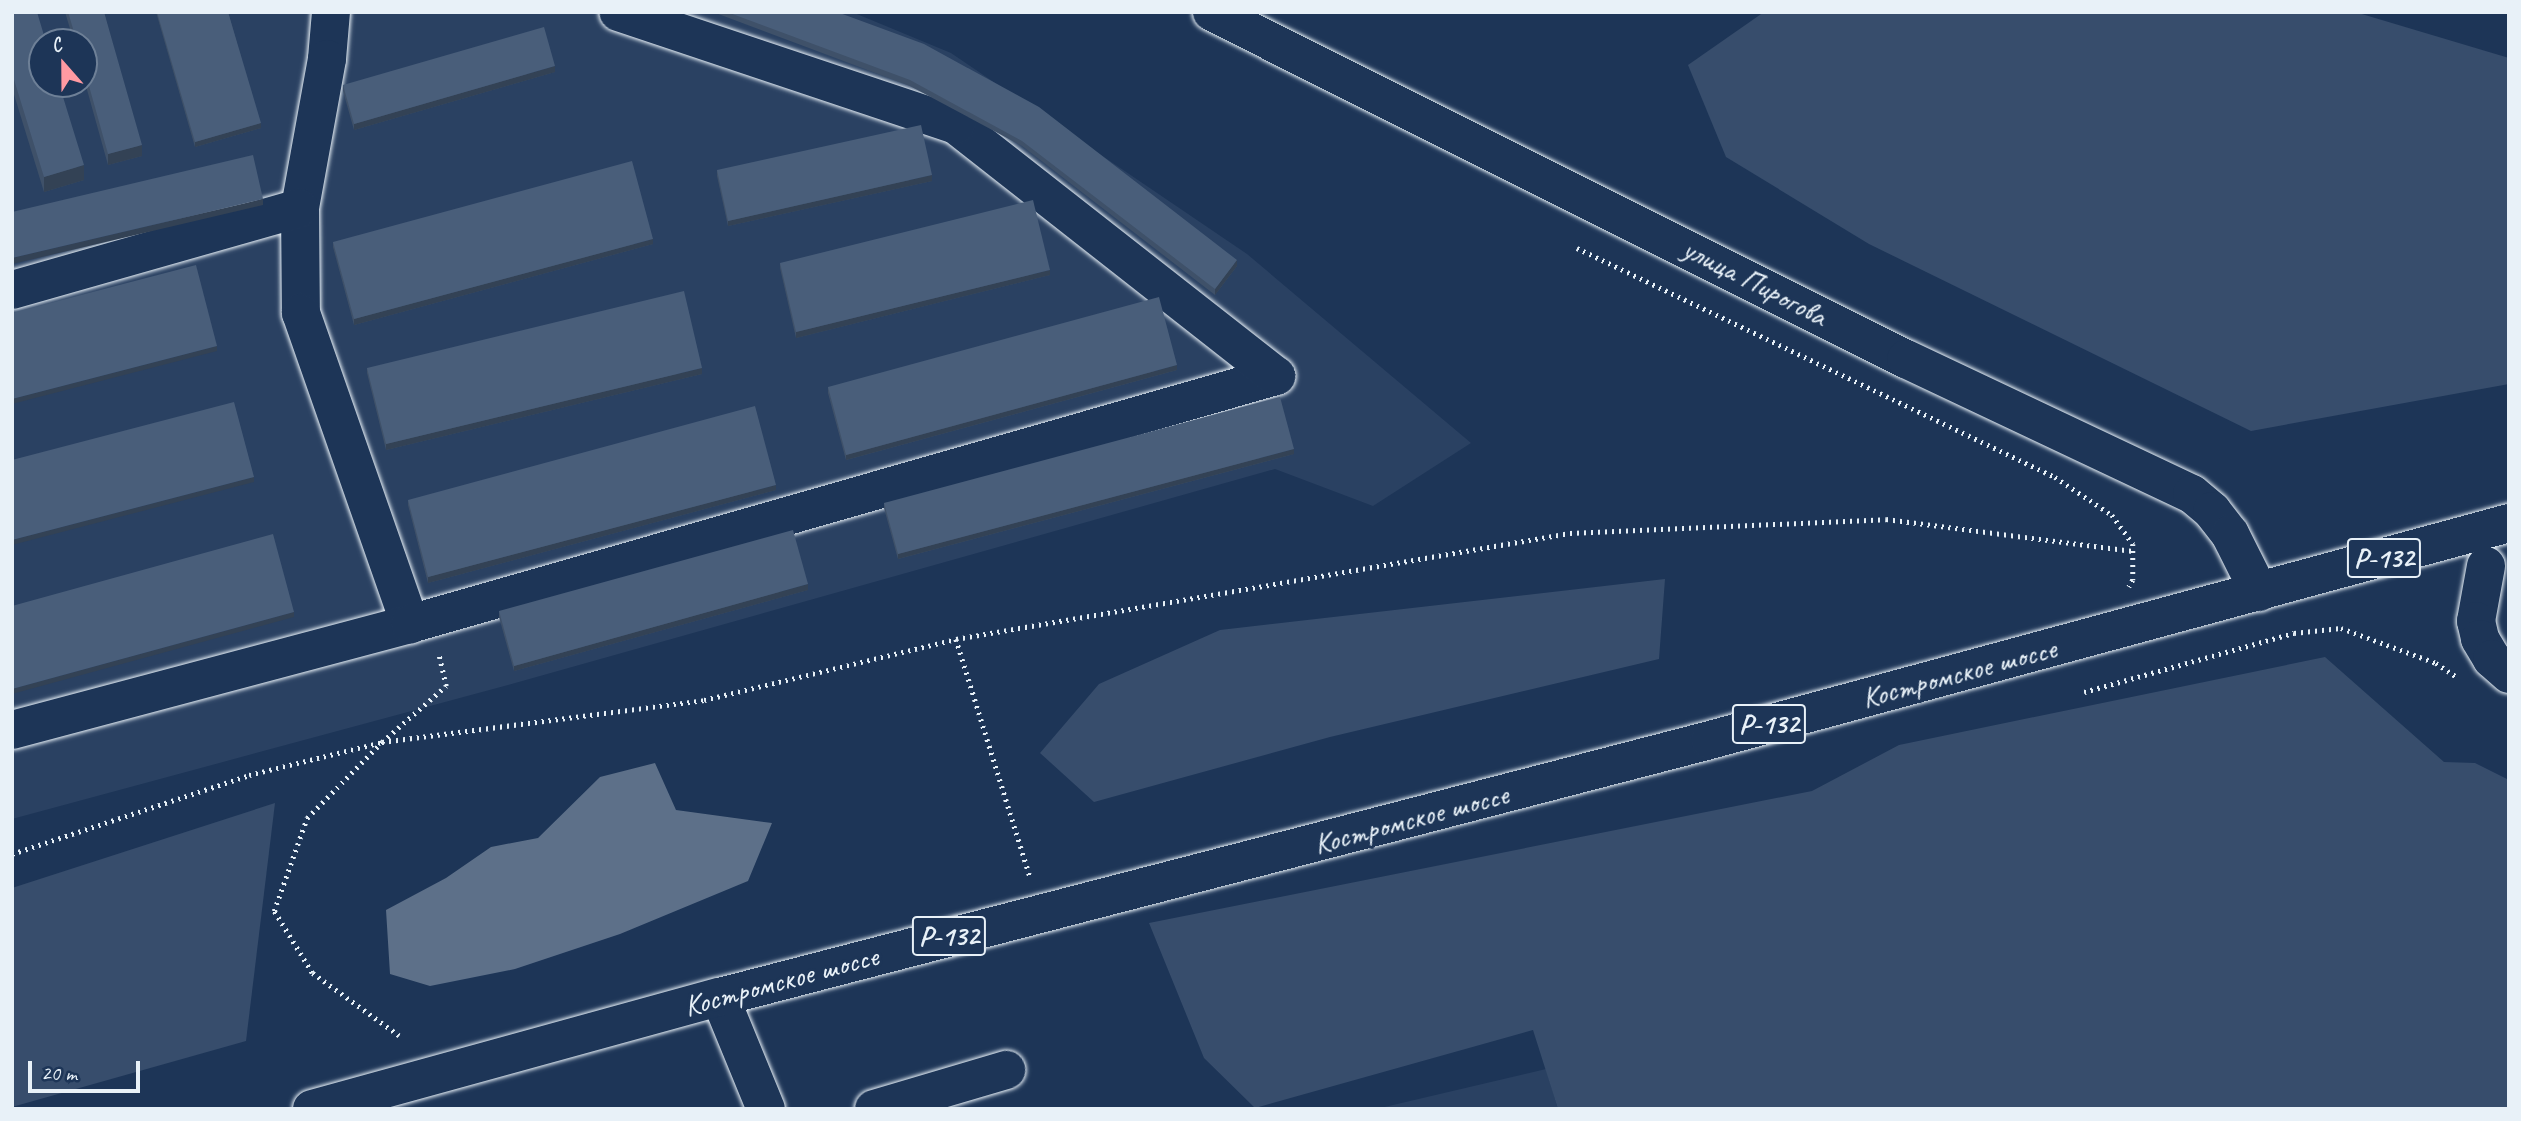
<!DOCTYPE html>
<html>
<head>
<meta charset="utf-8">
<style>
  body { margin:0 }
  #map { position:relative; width:2521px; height:1121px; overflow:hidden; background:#1d3557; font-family:Caveat,sans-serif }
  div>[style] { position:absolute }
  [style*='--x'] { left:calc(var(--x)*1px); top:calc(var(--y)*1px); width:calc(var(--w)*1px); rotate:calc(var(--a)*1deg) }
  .built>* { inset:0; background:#2a4162 }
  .green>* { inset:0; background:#374d6c }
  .water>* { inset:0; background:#5d7089 }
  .path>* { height:4.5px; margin-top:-2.25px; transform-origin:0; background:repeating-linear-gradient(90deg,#e8f1f8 0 2px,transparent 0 7px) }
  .roads { filter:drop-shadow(0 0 2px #e8f1f8) drop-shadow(0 0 2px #e8f1f8) }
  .minor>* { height:38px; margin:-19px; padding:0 19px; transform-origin:19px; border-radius:19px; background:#1d3557 }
  .highway>* { height:38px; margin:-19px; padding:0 19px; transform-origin:19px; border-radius:19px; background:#1d3557 }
  .wall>* { inset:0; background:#3f5169 }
  .shaded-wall>* { inset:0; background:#334255 }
  .building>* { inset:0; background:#495e7a }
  span { translate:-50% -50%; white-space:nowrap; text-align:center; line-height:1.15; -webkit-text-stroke:6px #1d3557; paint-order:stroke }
  .shield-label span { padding:2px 5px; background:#1d3557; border:2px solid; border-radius:5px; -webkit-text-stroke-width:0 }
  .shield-label { font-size:28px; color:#e8f1f8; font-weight:700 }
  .street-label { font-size:30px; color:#e8f1f8 }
  .frame { position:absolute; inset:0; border:14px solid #e8f1f8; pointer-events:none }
  .north { position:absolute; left:28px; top:28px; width:70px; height:70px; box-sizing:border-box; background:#1d3557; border:2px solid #6e8097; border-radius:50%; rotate:339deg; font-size:19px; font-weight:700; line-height:28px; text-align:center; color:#e8f1f8 }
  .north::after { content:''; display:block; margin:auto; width:24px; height:32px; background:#ff9aa2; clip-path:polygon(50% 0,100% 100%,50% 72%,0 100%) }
  .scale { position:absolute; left:28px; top:1061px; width:112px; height:32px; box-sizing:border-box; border:4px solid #e8f1f8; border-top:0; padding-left:9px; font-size:21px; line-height:24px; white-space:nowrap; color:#e8f1f8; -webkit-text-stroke:5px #1d3557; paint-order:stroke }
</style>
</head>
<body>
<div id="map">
  <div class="built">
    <i style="clip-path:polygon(evenodd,12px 12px,852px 12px,951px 53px,1247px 254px,1471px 443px,1373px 506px,1275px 469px,508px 685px,12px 819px,12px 12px,42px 42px,84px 42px,84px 84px,42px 84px,42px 42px)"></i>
    <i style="clip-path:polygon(1546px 1069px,1558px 1109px,1376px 1109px)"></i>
  </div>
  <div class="green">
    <i style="clip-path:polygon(1764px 12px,2355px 12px,2509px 58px,2509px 384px,2251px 431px,1869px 244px,1726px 157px,1688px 65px)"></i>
    <i style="clip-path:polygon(1665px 579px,1659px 659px,1330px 737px,1094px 802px,1040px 753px,1099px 684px,1220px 630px)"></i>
    <i style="clip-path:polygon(2325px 657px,2444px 762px,2475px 763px,2509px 780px,2509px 1109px,1558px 1109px,1533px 1030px,1255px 1108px,1204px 1058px,1149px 923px,1812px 791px,1899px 745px)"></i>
    <i style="clip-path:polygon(275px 803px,246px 1041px,12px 1107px,12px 888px)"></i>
  </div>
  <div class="water">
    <i style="clip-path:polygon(655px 763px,676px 810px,772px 823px,748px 881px,620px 934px,515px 969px,430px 986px,390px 974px,386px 910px,446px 878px,491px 847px,538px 838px,600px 777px)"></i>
  </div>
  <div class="path">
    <i style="--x:1577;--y:248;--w:530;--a:25.6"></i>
    <i style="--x:2055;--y:477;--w:69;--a:33.7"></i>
    <i style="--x:2112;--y:515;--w:36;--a:54"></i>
    <i style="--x:2133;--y:544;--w:36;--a:90"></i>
    <i style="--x:2133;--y:580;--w:8;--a:120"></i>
    <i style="--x:956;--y:639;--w:623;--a:-9.79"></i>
    <i style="--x:1570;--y:533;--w:316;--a:-2.5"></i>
    <i style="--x:1886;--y:519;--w:249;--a:7.4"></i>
    <i style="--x:2084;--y:692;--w:218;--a:-15.7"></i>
    <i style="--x:2294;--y:633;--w:47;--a:-6.1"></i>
    <i style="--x:2341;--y:628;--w:101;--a:20.2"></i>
    <i style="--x:2436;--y:663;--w:25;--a:34"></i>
    <i style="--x:12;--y:854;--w:250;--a:-18.4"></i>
    <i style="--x:249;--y:775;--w:137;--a:-13.9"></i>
    <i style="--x:382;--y:742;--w:325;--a:-7.4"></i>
    <i style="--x:704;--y:700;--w:259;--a:-13.6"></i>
    <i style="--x:956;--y:639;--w:249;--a:72.7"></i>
    <i style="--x:399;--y:1036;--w:107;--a:-144.1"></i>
    <i style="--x:312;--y:973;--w:73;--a:-121.5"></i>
    <i style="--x:274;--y:911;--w:99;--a:-70.5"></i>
    <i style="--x:307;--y:818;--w:107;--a:-45.4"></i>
    <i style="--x:382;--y:742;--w:85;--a:-41.2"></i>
    <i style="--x:446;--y:686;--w:32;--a:-103"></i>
  </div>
  <div class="roads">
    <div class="minor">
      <i style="--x:331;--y:12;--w:47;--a:94.9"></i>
      <i style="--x:327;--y:59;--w:151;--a:100.3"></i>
      <i style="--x:300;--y:208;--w:105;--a:89.5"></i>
      <i style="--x:301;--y:313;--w:330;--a:70.7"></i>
      <i style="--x:1212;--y:12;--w:776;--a:26.57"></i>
      <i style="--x:1906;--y:359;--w:316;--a:25.3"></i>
      <i style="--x:2192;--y:494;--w:26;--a:40"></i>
      <i style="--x:2212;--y:511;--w:29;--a:52"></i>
      <i style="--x:2230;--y:534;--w:65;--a:63.4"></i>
      <i style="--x:12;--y:290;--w:299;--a:-15.9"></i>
      <i style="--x:2486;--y:566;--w:56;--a:100.3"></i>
      <i style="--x:2476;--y:621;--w:18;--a:77"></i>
      <i style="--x:2480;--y:639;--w:23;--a:59"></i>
      <i style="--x:2492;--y:659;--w:23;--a:41"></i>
      <i style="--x:12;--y:730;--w:412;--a:-14.9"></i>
      <i style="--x:410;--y:624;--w:901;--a:-15.98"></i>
      <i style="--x:1276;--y:376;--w:407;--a:-141.9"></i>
      <i style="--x:956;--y:125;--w:356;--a:-161.5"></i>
      <i style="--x:720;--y:997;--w:121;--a:67.7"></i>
      <i style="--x:874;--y:1109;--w:138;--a:-16.5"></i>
    </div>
    <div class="highway">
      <i style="--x:312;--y:1109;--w:423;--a:-15.4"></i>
      <i style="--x:720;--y:997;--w:1023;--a:-14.55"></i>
      <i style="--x:1710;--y:740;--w:828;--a:-15.19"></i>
    </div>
  </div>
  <div class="wall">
    <i style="clip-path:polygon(12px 12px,84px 180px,44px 192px,12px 88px)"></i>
    <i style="clip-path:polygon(65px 12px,104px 12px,142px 156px,108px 165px,84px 79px,84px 42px,74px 42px)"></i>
    <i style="clip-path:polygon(156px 12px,228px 12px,261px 128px,195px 147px)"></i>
    <i style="clip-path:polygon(713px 12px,837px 12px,1237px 266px,1215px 295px,1022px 146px,910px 86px)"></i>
    <i style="clip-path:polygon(555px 72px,354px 130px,343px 91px,343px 85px)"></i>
    <i style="clip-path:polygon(717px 170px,932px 181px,728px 226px,717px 176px)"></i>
    <i style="clip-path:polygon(333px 242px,653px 244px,354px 325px,333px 247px)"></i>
    <i style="clip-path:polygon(780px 263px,1050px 275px,796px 338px,780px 268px)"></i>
    <i style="clip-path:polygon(367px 368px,702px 374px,386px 450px,367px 373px)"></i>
    <i style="clip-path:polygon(1177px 370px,846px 460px,828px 393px,828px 387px)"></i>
    <i style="clip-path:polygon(1294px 454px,898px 559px,884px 508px,884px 503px)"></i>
    <i style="clip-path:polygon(776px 490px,428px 583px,408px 505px,408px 500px)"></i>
    <i style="clip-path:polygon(808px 590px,514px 671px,499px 617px,499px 611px)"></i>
  </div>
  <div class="shaded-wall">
    <i style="clip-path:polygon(555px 66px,555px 72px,354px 130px,354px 124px)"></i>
    <i style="clip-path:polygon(261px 123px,261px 128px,195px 147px,195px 142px)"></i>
    <i style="clip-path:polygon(142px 145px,142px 156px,108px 165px,108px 154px)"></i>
    <i style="clip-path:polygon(84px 165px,84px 180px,44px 192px,44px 177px)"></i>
    <i style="clip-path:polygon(932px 175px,932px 181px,728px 226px,728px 221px)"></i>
    <i style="clip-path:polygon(263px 199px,263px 205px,12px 264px,12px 258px)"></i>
    <i style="clip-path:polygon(653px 239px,653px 244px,354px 325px,354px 319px)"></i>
    <i style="clip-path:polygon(1237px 260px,1237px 266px,1215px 295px,1215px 289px)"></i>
    <i style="clip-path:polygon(1050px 270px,1050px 275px,796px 338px,796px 332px)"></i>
    <i style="clip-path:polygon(217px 346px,217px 351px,12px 404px,12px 399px)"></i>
    <i style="clip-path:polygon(1177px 365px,1177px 370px,846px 460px,846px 455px)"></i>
    <i style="clip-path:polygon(702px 368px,702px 374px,386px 450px,386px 444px)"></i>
    <i style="clip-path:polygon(1294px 449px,1294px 454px,898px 559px,898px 554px)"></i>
    <i style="clip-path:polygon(254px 477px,254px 482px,12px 545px,12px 540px)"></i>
    <i style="clip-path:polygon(776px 485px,776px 490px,428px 583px,428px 577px)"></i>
    <i style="clip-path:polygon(808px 584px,808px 590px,514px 671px,514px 666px)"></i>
    <i style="clip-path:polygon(294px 612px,294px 617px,12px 694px,12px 689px)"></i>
  </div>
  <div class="building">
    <i style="clip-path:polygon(12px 12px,37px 12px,46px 42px,42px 42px,42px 84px,59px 84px,84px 165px,44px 177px,12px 73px)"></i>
    <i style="clip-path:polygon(68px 12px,104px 12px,142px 145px,108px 154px,84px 68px,84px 42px,77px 42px)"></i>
    <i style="clip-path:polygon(157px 12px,228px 12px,261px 123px,195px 142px)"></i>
    <i style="clip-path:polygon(727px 12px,837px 12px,924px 44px,1039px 107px,1237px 260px,1215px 289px,1022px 141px,910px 80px)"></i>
    <i style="clip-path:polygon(544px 27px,555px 66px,354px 124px,343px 85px)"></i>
    <i style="clip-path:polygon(921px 125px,932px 175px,728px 221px,717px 170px)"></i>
    <i style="clip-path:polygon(253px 155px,263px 199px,12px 258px,12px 212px)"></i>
    <i style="clip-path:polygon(632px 161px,653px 239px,354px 319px,333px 242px)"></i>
    <i style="clip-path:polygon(1033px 200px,1050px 270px,796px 332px,780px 263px)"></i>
    <i style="clip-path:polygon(196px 265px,217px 346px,12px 399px,12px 313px)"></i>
    <i style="clip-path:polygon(684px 291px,702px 368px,386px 444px,367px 368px)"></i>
    <i style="clip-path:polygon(1159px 297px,1177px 365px,846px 455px,828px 387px)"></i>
    <i style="clip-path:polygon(1280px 397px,1294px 449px,898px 554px,884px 503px)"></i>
    <i style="clip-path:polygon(234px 402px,254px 477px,12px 540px,12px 460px)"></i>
    <i style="clip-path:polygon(755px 406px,776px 485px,428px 577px,408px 500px)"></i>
    <i style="clip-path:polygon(793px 530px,808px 584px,514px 666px,499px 611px)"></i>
    <i style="clip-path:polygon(273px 534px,294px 612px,12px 689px,12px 606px)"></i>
  </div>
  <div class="shield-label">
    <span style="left:2384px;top:558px">Р-132</span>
    <span style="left:1769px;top:724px">Р-132</span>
    <span style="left:949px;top:936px">Р-132</span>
  </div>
  <div class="street-label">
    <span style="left:1755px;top:282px;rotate:27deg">улица Пирогова</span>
    <span style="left:1959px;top:673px;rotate:-15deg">Костромское шоссе</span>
    <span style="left:1411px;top:819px;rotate:-15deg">Костромское шоссе</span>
    <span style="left:781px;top:981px;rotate:-15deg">Костромское шоссе</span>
  </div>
  <div class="frame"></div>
  <div class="north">С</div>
  <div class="scale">20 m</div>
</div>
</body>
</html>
